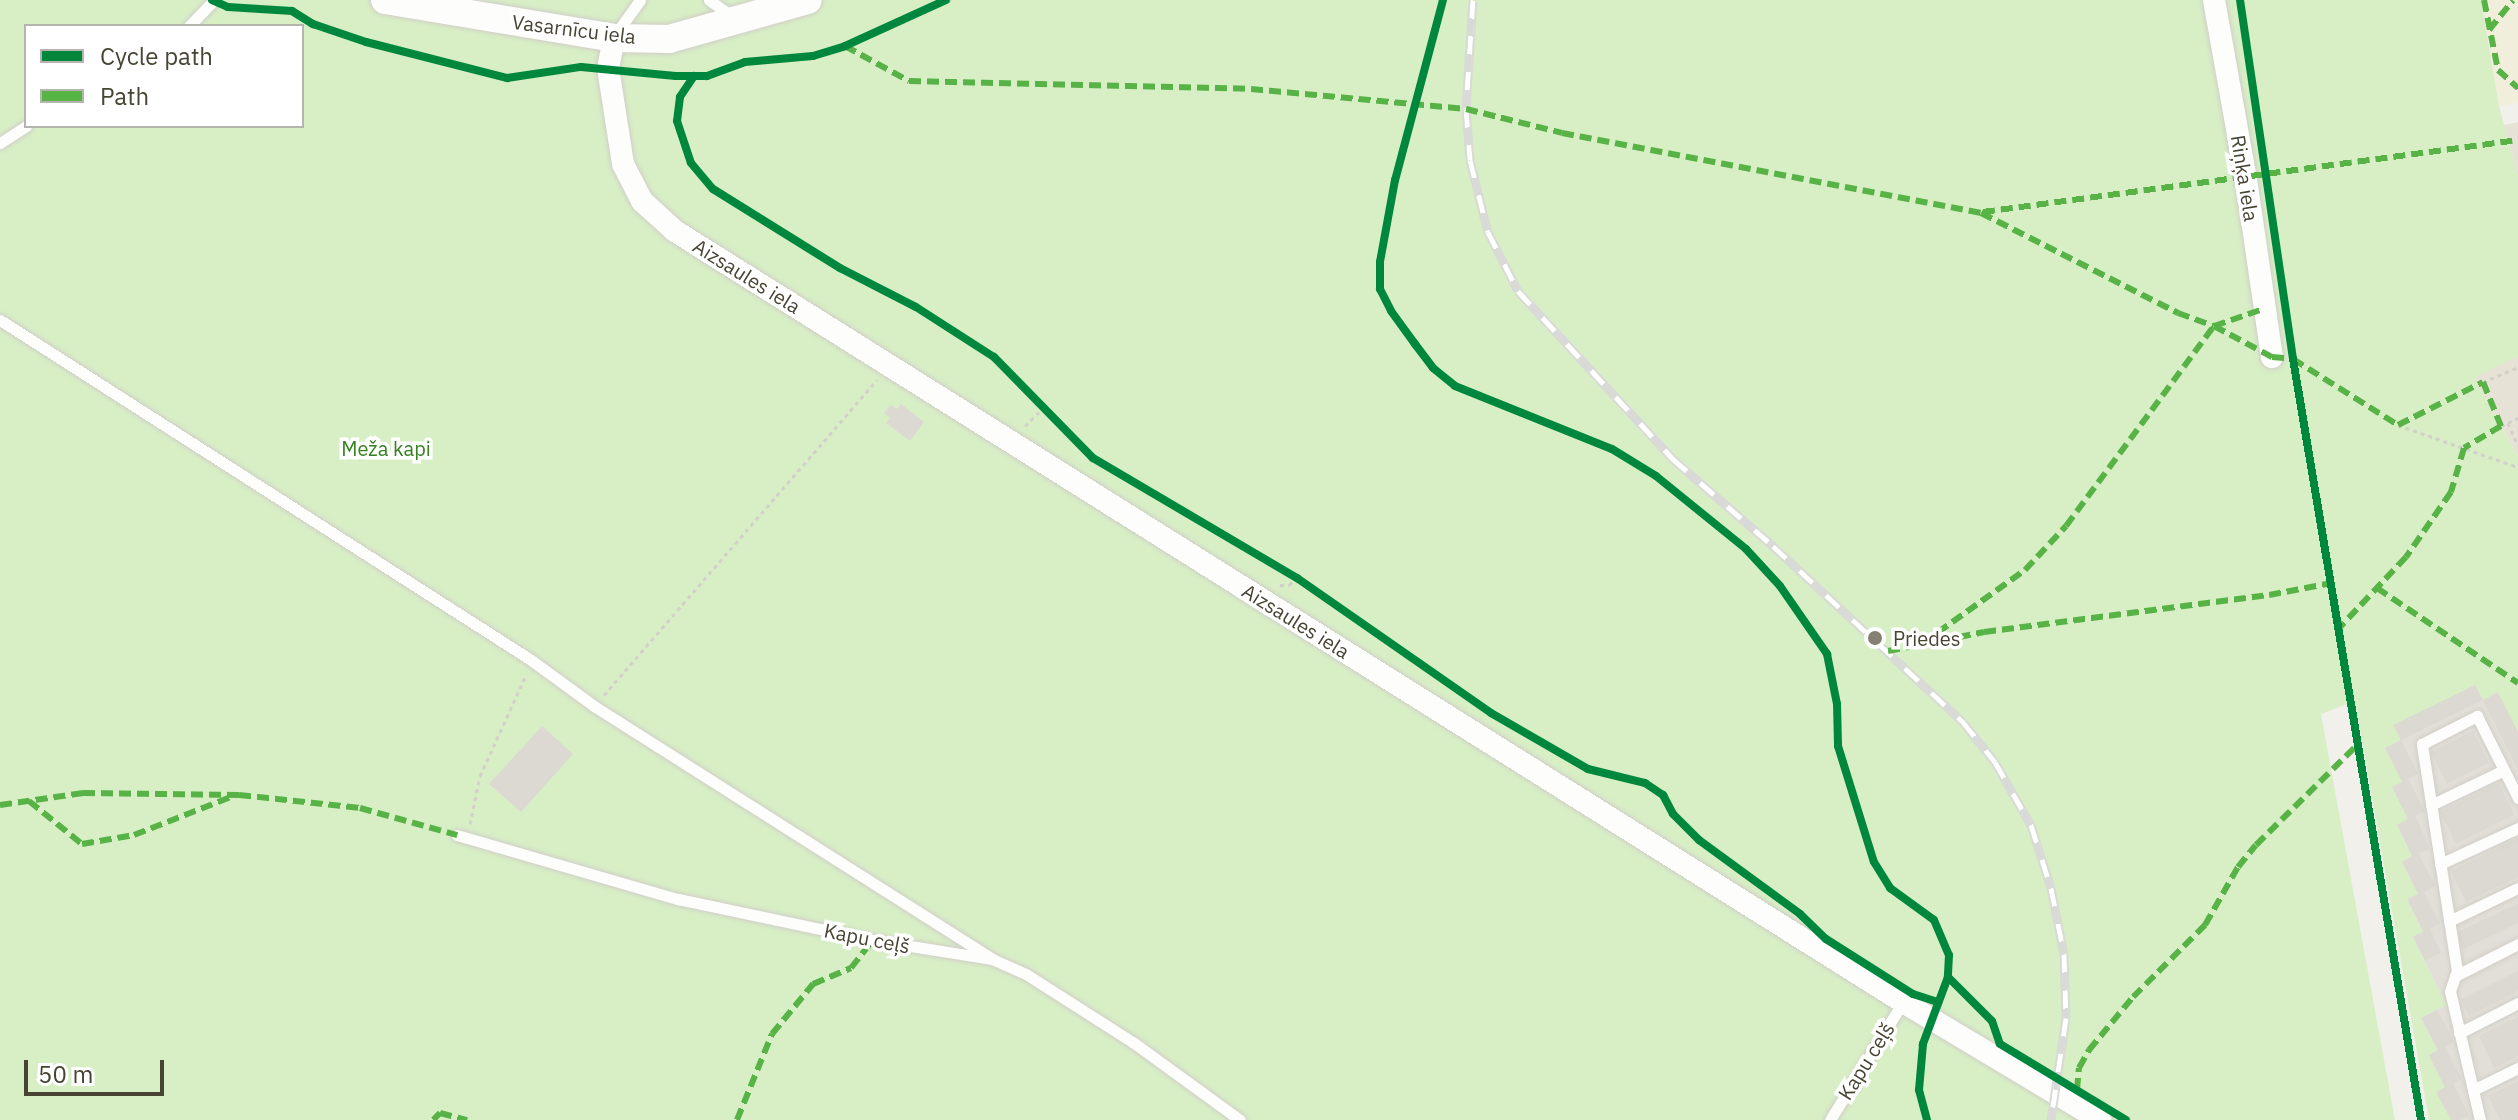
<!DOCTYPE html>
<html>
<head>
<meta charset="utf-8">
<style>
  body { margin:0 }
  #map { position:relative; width:2518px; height:1120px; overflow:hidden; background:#f2f0ea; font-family:"IBM Plex Sans",sans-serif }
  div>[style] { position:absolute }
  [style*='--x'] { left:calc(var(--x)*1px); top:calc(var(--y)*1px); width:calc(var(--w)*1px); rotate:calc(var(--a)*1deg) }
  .residential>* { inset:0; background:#e6e3d6 }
  .industrial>* { inset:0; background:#e2dfd8 }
  .education>* { inset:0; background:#f1eedb }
  .green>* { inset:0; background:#d8efc6 }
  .building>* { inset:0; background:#dbd9d2 }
  .path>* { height:3px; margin-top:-1.5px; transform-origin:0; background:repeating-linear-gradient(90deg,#d2d0c9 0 4px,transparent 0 8px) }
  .roads { filter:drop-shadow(0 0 2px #d0cec7) drop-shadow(0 0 2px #d0cec7) }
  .service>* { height:11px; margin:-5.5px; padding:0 5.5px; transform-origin:5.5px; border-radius:5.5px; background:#fdfdfc }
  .minor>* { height:22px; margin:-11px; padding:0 11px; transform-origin:11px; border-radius:11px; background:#fdfdfc }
  .tertiary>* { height:28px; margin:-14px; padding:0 14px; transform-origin:14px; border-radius:14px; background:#fdfdfc }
  .rail>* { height:9px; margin-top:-4.5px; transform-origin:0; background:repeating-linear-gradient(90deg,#fff 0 18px,#d9d9d8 0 36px); box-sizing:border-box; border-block:2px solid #d9d9d8 }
  .quiet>* { height:6px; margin-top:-3px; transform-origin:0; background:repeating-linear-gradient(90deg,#57b346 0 12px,transparent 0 18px) }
  .cycleway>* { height:8px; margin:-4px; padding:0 4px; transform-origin:4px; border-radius:4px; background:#00873e }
  .dots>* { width:22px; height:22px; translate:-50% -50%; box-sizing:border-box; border:4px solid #fff; border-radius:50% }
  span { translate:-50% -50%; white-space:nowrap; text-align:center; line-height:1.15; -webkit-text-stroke:7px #fff; paint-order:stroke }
  .street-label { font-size:20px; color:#484434 }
  .park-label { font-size:20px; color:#348120 }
  .poi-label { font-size:20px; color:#484434 }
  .left { translate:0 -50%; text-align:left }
  .legend { position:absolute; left:24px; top:24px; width:280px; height:104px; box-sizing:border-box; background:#fff; border:2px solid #b6b4ae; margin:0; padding:10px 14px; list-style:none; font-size:24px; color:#484434 }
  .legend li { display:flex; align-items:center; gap:16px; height:40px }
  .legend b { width:40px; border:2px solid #b6b4ae }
  .scale { position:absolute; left:24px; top:1060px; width:140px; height:36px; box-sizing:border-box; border:4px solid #484434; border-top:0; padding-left:10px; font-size:24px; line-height:28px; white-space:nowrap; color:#484434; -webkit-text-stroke:6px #fff; paint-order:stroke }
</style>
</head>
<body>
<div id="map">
  <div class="residential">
    <i style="clip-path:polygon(2518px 122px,2518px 177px,2504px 125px)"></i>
    <i style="clip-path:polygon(2518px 356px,2518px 456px,2473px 377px)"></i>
  </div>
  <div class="industrial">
    <i style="clip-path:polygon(2475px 685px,2498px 692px,2518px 732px,2518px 1120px,2451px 1120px,2436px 1092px,2429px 1055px,2437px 1050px,2421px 1018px,2446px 1005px,2413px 937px,2423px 931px,2407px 899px,2418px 893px,2402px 862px,2412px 856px,2397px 825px,2407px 819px,2392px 787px,2393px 725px)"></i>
  </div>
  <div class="education">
    <i style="clip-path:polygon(2481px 0,2518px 0,2518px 103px,2499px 106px)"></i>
  </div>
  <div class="green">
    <i style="clip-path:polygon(evenodd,0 0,2481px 0,2499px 106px,2518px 177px,2518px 356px,2474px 378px,2518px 456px,2518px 732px,2498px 693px,2483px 700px,2475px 685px,2394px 726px,2401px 740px,2402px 782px,2392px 787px,2408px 819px,2397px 825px,2412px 856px,2402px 862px,2418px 894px,2407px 899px,2423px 931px,2413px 937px,2446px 1005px,2421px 1018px,2438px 1050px,2429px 1055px,2445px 1087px,2437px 1092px,2451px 1120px,2429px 1120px,2355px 701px,2321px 714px,2395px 1120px,0 1120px,0 0,26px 26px,302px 26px,302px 126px,26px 126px,26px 26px)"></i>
  </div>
  <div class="building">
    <i style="clip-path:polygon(901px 404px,924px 422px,910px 441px,886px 423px,890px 418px,884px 413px,891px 405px,897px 409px)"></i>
    <i style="clip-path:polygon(2475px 685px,2483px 700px,2401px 740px,2393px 725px)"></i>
    <i style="clip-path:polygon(2498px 692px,2518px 732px,2518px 770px,2483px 700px)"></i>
    <i style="clip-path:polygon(542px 726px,573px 754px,521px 812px,489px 784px)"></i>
    <i style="clip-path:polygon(2473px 731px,2489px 763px,2447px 784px,2431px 752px)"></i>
    <i style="clip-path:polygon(2401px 740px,2418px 774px,2408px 779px,2425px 812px,2415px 816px,2430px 848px,2419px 854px,2435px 886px,2424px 892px,2440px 924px,2430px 929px,2441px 953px,2425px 961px,2413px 937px,2423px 931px,2407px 899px,2418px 894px,2402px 862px,2412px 856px,2397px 825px,2408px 819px,2392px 787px,2402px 782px,2385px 748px)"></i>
    <i style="clip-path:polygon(2499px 783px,2514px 815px,2456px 844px,2440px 812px)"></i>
    <i style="clip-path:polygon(2518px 838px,2518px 877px,2466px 902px,2451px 871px)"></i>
    <i style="clip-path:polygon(2518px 903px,2518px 923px,2464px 949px,2456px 933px)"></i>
    <i style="clip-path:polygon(2518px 971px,2518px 991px,2469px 1016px,2461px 999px)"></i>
    <i style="clip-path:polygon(2437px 1010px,2454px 1042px,2445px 1047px,2462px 1079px,2453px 1083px,2469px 1115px,2460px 1120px,2451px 1120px,2436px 1092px,2445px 1087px,2429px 1055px,2438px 1050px,2421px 1018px)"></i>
    <i style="clip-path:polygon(2518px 1017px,2518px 1056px,2494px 1068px,2479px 1036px)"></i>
    <i style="clip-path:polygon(2518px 1081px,2518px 1120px,2500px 1120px,2488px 1096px)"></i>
  </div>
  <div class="path">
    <i style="--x:2483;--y:382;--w:38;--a:-23"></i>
    <i style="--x:2508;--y:423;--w:24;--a:66"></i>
    <i style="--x:2398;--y:425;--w:127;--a:19.3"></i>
    <i style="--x:1025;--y:426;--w:24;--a:-45"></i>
    <i style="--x:2501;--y:426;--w:19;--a:-25"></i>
    <i style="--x:1280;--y:585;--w:9;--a:0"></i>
    <i style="--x:1289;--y:585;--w:11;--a:-41"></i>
    <i style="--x:604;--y:695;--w:417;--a:-49.1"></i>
    <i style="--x:470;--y:824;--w:49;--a:-78.2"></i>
    <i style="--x:480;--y:776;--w:111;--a:-65.5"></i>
  </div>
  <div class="roads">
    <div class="service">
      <i style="--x:709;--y:0;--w:29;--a:35"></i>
      <i style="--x:189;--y:26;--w:36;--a:-46"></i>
      <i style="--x:615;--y:35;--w:43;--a:-54.5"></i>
      <i style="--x:0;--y:143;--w:31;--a:-33"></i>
      <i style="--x:0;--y:320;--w:631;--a:32.63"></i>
      <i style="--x:531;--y:660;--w:78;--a:36.1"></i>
      <i style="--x:594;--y:706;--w:472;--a:32.4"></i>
      <i style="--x:2431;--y:805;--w:81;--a:-25.6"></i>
      <i style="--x:457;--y:835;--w:230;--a:16.2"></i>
      <i style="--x:678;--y:899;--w:199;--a:11.9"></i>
      <i style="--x:873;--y:940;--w:121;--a:9.1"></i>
      <i style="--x:992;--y:959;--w:37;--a:24"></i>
      <i style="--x:1026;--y:974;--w:128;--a:32.6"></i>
      <i style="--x:1134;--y:1043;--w:131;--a:36"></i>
      <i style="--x:2440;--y:864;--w:86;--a:-24.8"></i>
      <i style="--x:2449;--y:921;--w:76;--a:-25.6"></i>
      <i style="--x:2455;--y:976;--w:71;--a:-26.9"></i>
      <i style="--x:2459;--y:1033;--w:66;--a:-27"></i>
      <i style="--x:2473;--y:1090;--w:50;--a:-26.1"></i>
      <i style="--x:1830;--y:1120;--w:139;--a:-58.3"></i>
      <i style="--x:2480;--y:1120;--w:132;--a:-103.1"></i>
      <i style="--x:2450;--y:991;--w:21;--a:-71"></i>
      <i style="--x:2457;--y:971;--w:230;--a:-98.8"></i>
      <i style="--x:2422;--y:744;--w:62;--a:-27"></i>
      <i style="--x:2477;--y:716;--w:92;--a:63.4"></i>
    </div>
    <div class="minor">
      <i style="--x:2214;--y:0;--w:182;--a:79.9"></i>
      <i style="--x:2246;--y:179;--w:180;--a:81.7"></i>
      <i style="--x:614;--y:38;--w:31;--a:101"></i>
      <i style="--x:608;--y:68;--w:97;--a:81.1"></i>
      <i style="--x:623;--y:164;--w:42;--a:62.8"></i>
      <i style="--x:642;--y:201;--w:45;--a:42.3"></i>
      <i style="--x:675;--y:231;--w:1450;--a:32.12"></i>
      <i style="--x:1903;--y:1002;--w:230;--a:30.9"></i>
    </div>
    <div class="tertiary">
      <i style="--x:385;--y:0;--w:232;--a:9.4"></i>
      <i style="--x:614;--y:38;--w:55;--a:1"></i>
      <i style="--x:669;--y:39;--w:144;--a:-15.7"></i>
    </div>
  </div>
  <div class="rail">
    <i style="--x:1473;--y:0;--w:109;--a:93.7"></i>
    <i style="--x:1466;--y:109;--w:51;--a:85.5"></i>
    <i style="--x:1470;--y:160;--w:74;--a:76"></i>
    <i style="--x:1488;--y:232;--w:66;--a:63"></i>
    <i style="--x:1518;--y:291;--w:229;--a:47.3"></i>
    <i style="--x:1673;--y:459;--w:133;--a:41"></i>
    <i style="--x:1773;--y:546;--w:259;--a:42.8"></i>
    <i style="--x:1963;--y:722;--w:51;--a:51.3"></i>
    <i style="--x:1995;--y:762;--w:73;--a:60.3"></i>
    <i style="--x:2031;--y:825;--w:66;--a:72.4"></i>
    <i style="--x:2051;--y:888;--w:67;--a:78.9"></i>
    <i style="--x:2064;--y:954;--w:64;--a:88.2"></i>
    <i style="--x:2066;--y:1018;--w:103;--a:98.4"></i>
  </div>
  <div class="quiet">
    <i style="--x:2484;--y:0;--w:71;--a:78.7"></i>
    <i style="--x:2498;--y:70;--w:27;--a:42"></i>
    <i style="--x:2489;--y:30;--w:38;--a:-51"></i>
    <i style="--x:845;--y:46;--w:73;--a:28.7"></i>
    <i style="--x:909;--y:81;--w:342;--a:1.3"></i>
    <i style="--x:1251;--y:89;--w:216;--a:5.3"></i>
    <i style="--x:1466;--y:109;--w:99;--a:14"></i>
    <i style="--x:1562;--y:133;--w:427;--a:10.8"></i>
    <i style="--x:1981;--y:213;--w:221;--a:26.9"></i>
    <i style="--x:2178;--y:313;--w:38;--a:20"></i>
    <i style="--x:2214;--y:326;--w:66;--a:28.1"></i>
    <i style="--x:2272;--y:357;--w:21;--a:5"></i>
    <i style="--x:2293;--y:359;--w:124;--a:32.2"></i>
    <i style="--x:2398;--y:425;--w:95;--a:-26.8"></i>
    <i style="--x:2483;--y:382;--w:48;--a:67.8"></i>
    <i style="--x:2501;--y:426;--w:43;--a:149.3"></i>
    <i style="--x:2464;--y:448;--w:46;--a:106.5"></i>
    <i style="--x:2451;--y:492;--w:79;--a:124.7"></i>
    <i style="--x:2406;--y:557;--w:96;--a:133.3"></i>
    <i style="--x:1983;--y:212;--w:540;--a:-7.66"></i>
    <i style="--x:2377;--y:588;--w:170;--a:34"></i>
    <i style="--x:1923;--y:643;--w:125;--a:-35.6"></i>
    <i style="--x:2025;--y:570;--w:60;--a:-47"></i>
    <i style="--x:2066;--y:526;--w:249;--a:-53.5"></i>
    <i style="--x:2214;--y:326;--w:52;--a:-19.1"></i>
    <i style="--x:1888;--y:651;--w:98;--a:-11.2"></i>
    <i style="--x:1984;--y:632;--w:287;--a:-7.4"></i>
    <i style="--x:2269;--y:595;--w:64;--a:-10.8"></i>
    <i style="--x:29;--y:801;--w:68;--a:39.1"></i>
    <i style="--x:82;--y:844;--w:53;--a:-9.8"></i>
    <i style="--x:134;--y:835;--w:104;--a:-21.4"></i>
    <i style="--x:0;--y:805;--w:84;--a:-8.2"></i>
    <i style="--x:83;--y:793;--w:156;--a:0.7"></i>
    <i style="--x:239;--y:795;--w:122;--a:6.1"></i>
    <i style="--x:360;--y:808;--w:101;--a:15.6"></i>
    <i style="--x:2077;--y:1090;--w:22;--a:-85"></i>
    <i style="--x:2079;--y:1068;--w:21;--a:-61"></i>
    <i style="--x:2089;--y:1050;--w:69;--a:-50.3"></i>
    <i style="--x:2133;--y:997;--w:102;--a:-45"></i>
    <i style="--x:2205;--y:925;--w:67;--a:-60.4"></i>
    <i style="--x:2238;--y:867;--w:28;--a:-51"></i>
    <i style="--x:2256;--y:845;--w:145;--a:-44.7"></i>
    <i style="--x:433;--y:1120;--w:10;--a:-45"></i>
    <i style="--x:440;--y:1113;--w:28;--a:15"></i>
    <i style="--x:737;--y:1120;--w:93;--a:-67.9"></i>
    <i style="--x:772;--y:1034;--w:65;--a:-50.6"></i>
    <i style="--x:813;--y:984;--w:41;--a:-22.8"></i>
    <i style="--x:851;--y:968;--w:36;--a:-52"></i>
  </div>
  <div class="cycleway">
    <i style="--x:212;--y:0;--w:17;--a:24"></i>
    <i style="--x:228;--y:7;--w:64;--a:3.6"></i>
    <i style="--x:292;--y:11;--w:25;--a:32"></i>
    <i style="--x:313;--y:24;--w:56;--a:18.8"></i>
    <i style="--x:366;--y:42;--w:146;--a:14.3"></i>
    <i style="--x:507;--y:78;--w:75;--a:-8.5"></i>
    <i style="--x:581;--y:67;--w:95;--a:5.4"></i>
    <i style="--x:676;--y:76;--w:31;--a:0"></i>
    <i style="--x:707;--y:76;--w:40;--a:-20.2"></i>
    <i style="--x:745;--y:62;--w:68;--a:-5"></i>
    <i style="--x:813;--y:56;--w:34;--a:-17"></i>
    <i style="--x:845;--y:46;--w:111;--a:-24.5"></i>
    <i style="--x:1443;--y:0;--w:186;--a:104.9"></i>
    <i style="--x:1395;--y:180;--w:83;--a:100.4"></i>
    <i style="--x:1380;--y:262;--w:27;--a:90"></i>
    <i style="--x:1380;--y:289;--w:25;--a:63"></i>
    <i style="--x:1391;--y:311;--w:41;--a:54"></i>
    <i style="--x:1415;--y:344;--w:30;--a:53"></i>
    <i style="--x:1433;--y:368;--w:28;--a:39"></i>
    <i style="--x:1455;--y:386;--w:169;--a:21.9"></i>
    <i style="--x:1612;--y:449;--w:52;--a:31.5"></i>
    <i style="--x:1656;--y:476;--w:116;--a:39"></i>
    <i style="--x:1746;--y:549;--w:50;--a:47.4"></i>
    <i style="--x:1780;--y:586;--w:83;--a:55.3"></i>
    <i style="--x:1827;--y:654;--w:51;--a:78.7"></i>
    <i style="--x:1837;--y:704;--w:42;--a:88.6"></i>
    <i style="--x:1838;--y:746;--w:121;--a:72.8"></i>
    <i style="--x:1874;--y:862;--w:31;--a:58"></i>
    <i style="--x:1890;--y:888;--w:54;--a:36"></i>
    <i style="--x:1934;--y:920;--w:38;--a:67"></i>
    <i style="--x:1949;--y:955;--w:22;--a:93"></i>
    <i style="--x:1948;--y:977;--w:72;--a:110.5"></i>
    <i style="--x:1923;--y:1044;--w:46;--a:95"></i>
    <i style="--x:1919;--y:1090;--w:31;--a:75"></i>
    <i style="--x:2240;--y:0;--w:363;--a:81.6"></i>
    <i style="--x:2293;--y:359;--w:772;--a:80.45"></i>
    <i style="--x:694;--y:76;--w:25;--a:124"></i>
    <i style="--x:680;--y:97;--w:24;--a:97"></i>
    <i style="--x:677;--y:121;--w:44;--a:71.6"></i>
    <i style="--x:691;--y:163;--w:34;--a:50"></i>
    <i style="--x:713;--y:189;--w:150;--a:31.9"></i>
    <i style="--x:840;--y:268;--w:85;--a:27.2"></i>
    <i style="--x:916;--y:307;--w:93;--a:32.7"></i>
    <i style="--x:994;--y:357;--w:141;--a:45.6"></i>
    <i style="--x:1093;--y:458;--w:237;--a:30.5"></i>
    <i style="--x:1297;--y:578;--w:236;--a:34.8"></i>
    <i style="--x:1491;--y:713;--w:112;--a:30"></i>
    <i style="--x:1588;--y:769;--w:59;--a:13.8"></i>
    <i style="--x:1645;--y:783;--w:22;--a:34"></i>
    <i style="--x:1663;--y:795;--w:21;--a:62"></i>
    <i style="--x:1673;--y:814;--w:37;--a:45"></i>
    <i style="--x:1699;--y:840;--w:125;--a:36.2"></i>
    <i style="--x:1800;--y:914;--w:36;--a:44"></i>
    <i style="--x:1826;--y:939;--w:103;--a:32.3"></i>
    <i style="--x:1913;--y:994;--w:26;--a:18"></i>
    <i style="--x:1948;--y:977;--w:62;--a:45"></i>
    <i style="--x:1992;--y:1021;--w:24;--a:71"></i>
    <i style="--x:2000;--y:1044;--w:147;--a:31.1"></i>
  </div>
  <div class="dots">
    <i style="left:1875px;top:638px;background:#848074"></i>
  </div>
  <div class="street-label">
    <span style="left:574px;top:29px;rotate:7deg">Vasarnīcu iela</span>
    <span style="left:2245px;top:178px;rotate:81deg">Riņķa iela</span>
    <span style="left:747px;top:276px;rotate:32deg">Aizsaules iela</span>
    <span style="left:1296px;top:621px;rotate:32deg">Aizsaules iela</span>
    <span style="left:867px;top:938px;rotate:11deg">Kapu ceļš</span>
    <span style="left:1866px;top:1061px;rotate:-58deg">Kapu ceļš</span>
  </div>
  <div class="park-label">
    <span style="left:386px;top:448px">Meža kapi</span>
  </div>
  <div class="poi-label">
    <span class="left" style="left:1893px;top:638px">Priedes</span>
  </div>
  <ul class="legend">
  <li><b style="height:10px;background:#00873e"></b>Cycle path</li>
  <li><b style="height:10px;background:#57b346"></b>Path</li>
  </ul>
  <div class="scale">50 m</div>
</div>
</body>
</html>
